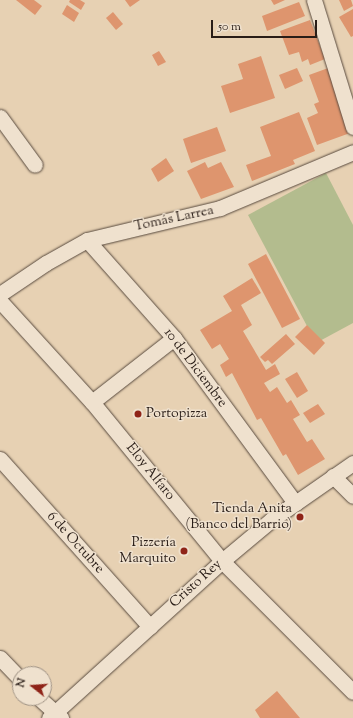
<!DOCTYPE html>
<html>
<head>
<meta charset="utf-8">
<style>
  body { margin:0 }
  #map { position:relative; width:353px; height:718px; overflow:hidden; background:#e7d1b3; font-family:"Sorts Mill Goudy",serif }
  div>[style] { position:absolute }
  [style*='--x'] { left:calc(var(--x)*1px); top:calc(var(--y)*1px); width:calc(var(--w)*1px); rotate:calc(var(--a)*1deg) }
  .green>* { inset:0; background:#b3bc8e }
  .building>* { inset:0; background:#de956e }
  .roads { filter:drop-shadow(0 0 1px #584a3e) drop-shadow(0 0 1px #584a3e) }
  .minor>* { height:15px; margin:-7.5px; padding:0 7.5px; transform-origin:7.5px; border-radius:7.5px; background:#efe1ce }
  .dots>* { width:11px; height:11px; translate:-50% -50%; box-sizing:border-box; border:2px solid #efe1ce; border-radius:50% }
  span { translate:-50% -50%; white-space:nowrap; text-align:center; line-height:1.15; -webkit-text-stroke:3px #efe1ce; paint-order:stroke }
  .street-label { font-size:14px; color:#291d17 }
  .poi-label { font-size:14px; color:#291d17 }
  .left { translate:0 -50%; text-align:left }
  .right { translate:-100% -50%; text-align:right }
  .north { position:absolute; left:12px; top:666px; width:40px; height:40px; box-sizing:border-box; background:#efe1ce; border:1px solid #a09385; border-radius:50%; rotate:287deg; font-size:11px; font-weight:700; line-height:16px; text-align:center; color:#291d17 }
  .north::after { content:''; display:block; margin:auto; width:14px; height:18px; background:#8f2418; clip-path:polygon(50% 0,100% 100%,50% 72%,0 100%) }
  .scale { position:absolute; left:211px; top:20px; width:106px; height:18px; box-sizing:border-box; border:2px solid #291d17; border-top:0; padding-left:5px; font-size:12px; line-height:14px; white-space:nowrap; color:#291d17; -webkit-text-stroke:3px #efe1ce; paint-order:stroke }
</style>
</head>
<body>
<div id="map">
  <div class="green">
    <i style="clip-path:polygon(326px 173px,353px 225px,353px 323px,316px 343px,248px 215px)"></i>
  </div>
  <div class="building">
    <i style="clip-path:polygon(16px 0,34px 0,42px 6px,35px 15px)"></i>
    <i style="clip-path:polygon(70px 0,80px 0,85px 3px,81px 10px,69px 2px)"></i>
    <i style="clip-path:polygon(125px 0,140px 0,130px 7px)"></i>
    <i style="clip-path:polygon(271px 0,285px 0,274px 5px)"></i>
    <i style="clip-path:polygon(339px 0,351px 0,353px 6px,344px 11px)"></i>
    <i style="clip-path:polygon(299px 2px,305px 16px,267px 31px,262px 16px)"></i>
    <i style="clip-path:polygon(67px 5px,79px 13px,74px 22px,62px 14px)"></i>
    <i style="clip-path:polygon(353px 9px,353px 36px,351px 37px,339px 17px)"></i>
    <i style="clip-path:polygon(113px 12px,123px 24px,116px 30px,106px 18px)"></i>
    <i style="clip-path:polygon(310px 20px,325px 59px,310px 65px,308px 59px,302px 62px,299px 52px,289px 55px,280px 31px)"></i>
    <i style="clip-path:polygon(159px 51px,166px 62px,158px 66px,152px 55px)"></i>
    <i style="clip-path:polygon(261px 56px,275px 98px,230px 113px,221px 86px,243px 79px,238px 64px)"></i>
    <i style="clip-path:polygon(331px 67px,350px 133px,317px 145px,307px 118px,318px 113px,314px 104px,319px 102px,309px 75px)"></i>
    <i style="clip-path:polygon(297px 68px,303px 81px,285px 89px,279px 75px)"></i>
    <i style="clip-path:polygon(299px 112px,315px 151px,293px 160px,295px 164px,252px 181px,246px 165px,271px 156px,260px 127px)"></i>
    <i style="clip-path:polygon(217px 127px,226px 151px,191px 163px,183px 139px)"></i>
    <i style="clip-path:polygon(166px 158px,174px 171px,158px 182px,151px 169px)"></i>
    <i style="clip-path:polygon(205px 162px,208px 168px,221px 162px,234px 187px,201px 199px,187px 171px)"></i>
    <i style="clip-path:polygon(266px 254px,300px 319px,282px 328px,248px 264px)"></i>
    <i style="clip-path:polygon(252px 278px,261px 293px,241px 305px,252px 325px,243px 331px,266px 370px,275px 364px,280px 374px,264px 383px,270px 392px,277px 387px,287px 403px,291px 400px,300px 415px,293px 419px,307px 442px,312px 439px,325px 459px,298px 475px,286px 454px,283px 456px,261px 418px,257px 420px,232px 373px,226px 377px,220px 365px,229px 359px,220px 344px,212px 349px,200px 330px,232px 311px,223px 296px)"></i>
    <i style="clip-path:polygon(307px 325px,325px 343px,314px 355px,295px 337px)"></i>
    <i style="clip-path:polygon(286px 334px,295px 344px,272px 364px,268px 360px,265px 362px,260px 357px)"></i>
    <i style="clip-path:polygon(297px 372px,308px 391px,297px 398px,285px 379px)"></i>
    <i style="clip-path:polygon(318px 404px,325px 414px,310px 423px,303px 413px)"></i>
    <i style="clip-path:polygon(277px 691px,300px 718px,260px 718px,255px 710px)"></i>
  </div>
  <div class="roads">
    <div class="minor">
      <i style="--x:314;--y:0;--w:133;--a:72.9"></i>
      <i style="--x:0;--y:117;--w:59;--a:53.9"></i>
      <i style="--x:87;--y:240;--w:131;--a:48.4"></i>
      <i style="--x:174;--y:338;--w:205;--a:53.7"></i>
      <i style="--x:0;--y:294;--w:55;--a:-34"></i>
      <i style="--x:46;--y:263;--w:47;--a:-29.3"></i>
      <i style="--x:87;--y:240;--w:137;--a:-13.5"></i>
      <i style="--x:220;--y:208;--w:144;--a:-22.8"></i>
      <i style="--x:0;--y:301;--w:137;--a:47.7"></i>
      <i style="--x:92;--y:402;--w:205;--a:50.7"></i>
      <i style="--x:222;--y:561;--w:185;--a:45"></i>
      <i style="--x:92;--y:402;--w:104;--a:-38"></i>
      <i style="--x:0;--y:459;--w:225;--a:48.2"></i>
      <i style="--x:333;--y:476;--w:28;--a:45"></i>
      <i style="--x:0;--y:658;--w:29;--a:46"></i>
      <i style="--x:39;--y:698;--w:30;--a:42"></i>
      <i style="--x:49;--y:718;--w:234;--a:-42.2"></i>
      <i style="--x:222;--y:561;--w:64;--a:-39.9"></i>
      <i style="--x:271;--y:520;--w:100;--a:-34.8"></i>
    </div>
  </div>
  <div class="dots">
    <i style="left:138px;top:414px;background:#8f2418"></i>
    <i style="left:300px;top:517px;background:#8f2418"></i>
    <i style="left:184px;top:551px;background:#8f2418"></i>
  </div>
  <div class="street-label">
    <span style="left:174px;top:219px;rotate:-12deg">Tomás Larrea</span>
    <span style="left:195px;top:368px;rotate:53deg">10 de Diciembre</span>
    <span style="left:150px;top:472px;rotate:51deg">Eloy Alfaro</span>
    <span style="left:75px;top:543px;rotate:48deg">6 de Octubre</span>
    <span style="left:196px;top:584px;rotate:-42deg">Cristo Rey</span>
  </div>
  <div class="poi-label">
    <span class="left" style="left:146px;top:414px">Portopizza</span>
    <span class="right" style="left:292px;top:517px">Tienda Anita<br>(Banco del Barrio)</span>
    <span class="right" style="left:176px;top:551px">Pizzería<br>Marquito</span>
  </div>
  <div class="north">N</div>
  <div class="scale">50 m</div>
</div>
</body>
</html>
